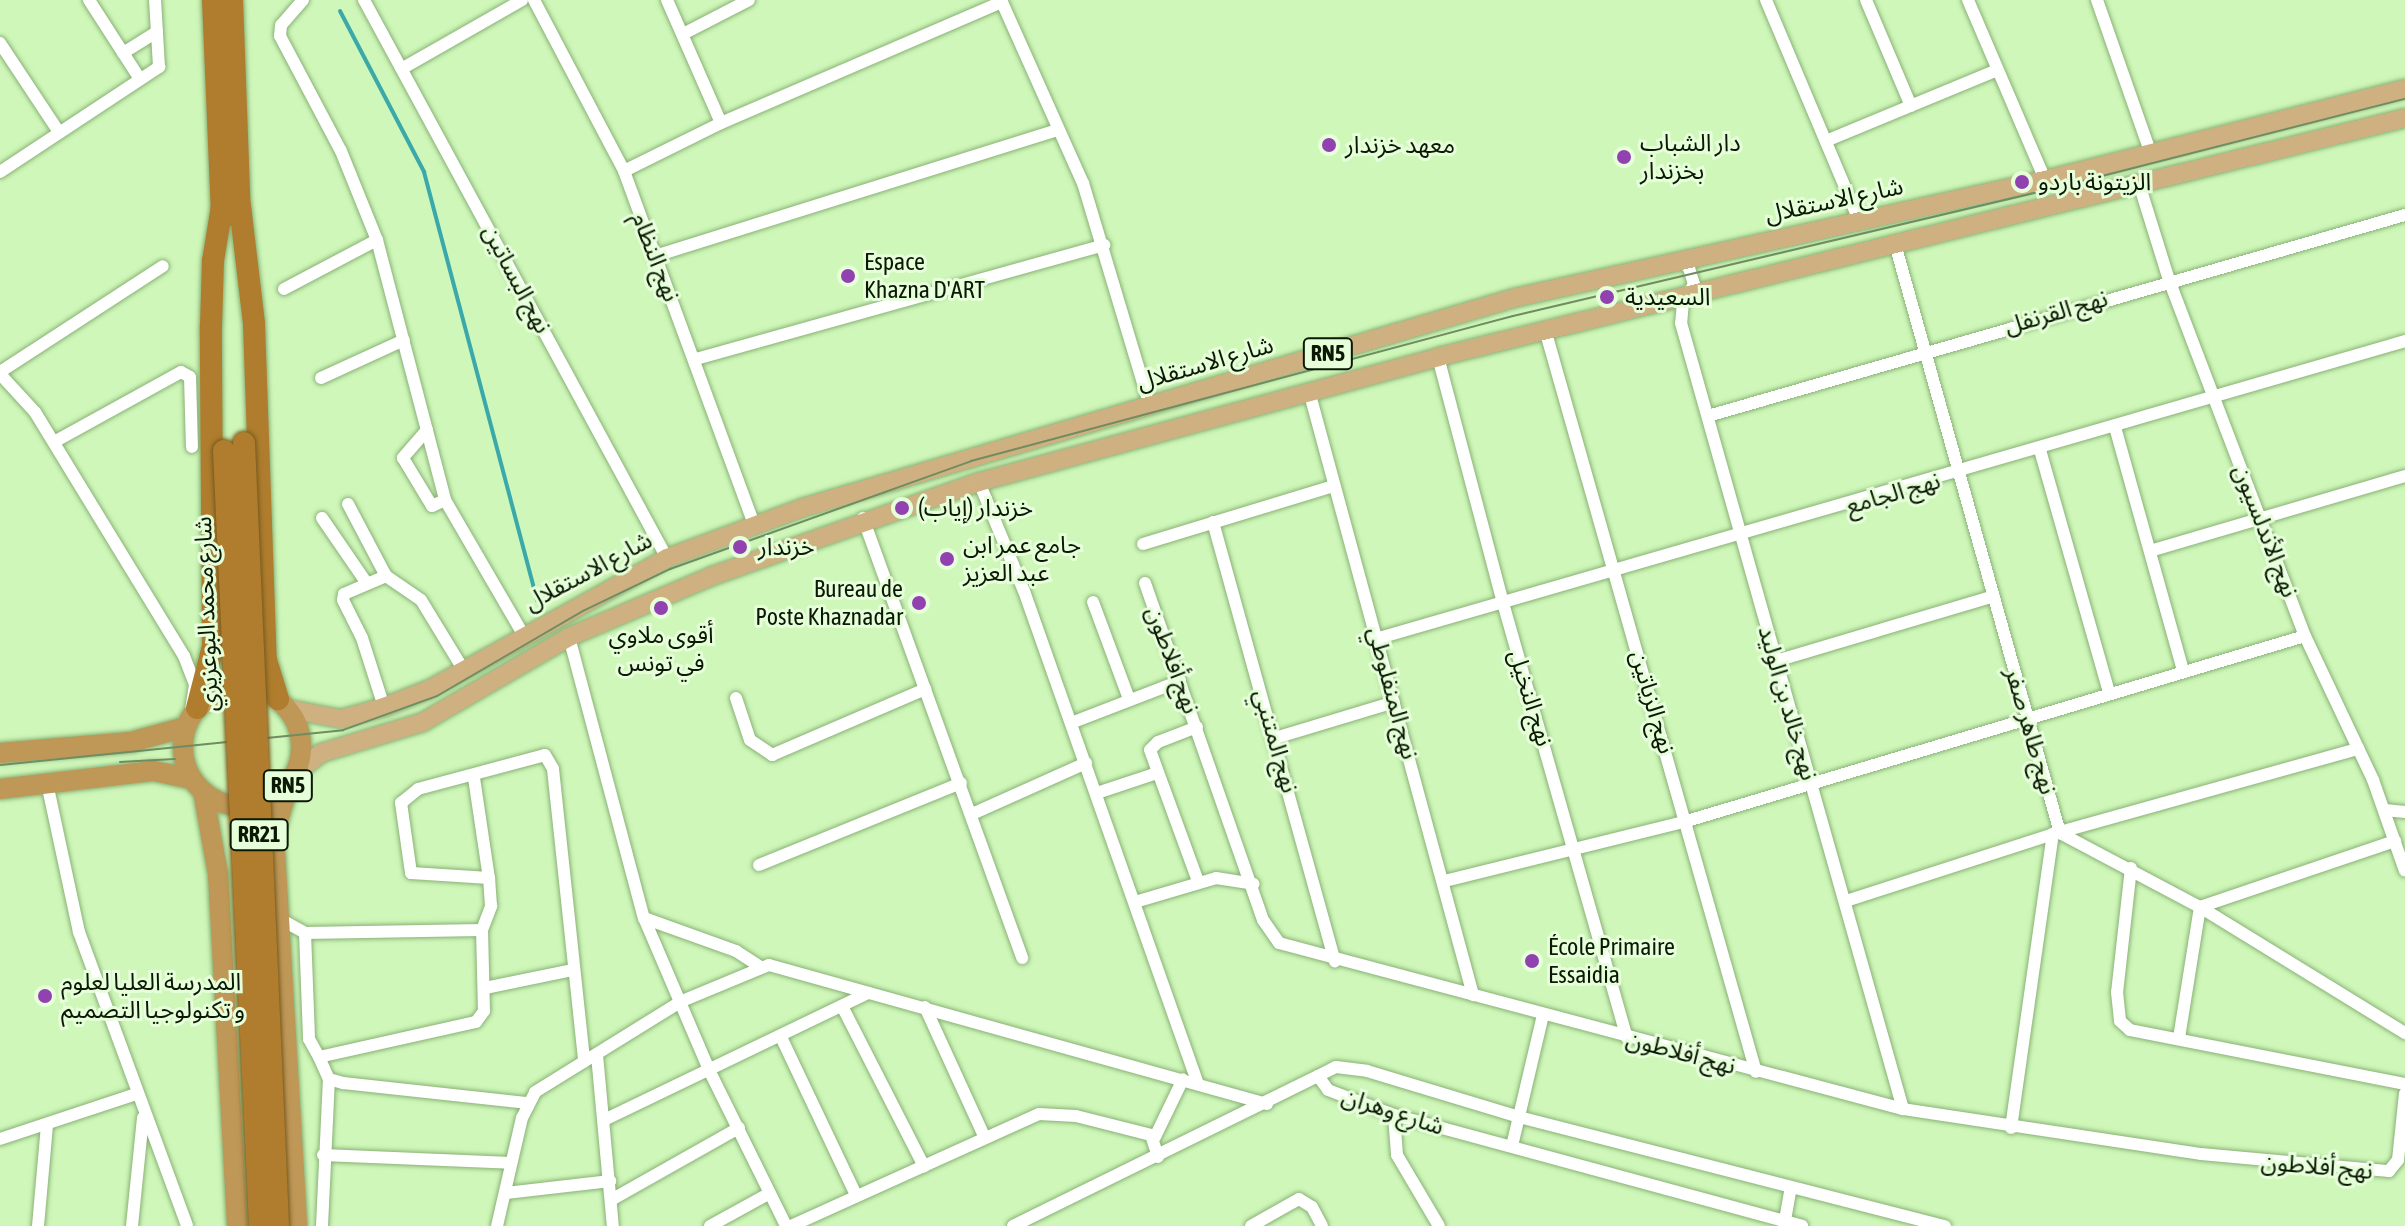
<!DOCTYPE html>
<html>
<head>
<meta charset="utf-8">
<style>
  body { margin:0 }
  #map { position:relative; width:2405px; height:1226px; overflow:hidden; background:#cef7b9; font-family:"Asap Condensed","Noto Sans Arabic",sans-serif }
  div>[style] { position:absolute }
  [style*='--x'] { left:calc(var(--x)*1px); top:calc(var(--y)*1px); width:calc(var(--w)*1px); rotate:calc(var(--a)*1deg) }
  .stream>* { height:4px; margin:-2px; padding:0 2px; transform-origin:2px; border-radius:2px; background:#3ba9a9 }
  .roads { filter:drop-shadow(0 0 2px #8ab176) drop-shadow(0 0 2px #8ab176) }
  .minor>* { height:12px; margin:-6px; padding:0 6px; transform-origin:6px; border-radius:6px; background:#fff }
  .primary>* { height:18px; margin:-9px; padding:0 9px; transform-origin:9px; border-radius:9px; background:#cfb181 }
  .trunk>* { height:20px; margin:-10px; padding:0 10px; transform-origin:10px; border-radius:10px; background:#bf9757 }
  .trunk>.ring { margin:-10px; padding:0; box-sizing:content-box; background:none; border:20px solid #bf9757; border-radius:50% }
  .motorway>* { height:22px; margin:-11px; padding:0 11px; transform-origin:11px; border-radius:11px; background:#af7d2d }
  .tram>* { height:2px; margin:-1px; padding:0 1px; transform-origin:1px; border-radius:1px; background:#708c62 }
  .bridges { filter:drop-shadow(0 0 2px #765a1f) drop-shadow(0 0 2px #765a1f) }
  .motorway-bridge>* { height:22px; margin:-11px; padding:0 11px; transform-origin:11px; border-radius:11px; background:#af7d2d }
  .dots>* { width:22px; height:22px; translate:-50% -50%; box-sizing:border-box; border:4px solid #e6ffda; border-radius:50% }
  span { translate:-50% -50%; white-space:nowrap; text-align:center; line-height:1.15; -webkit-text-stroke:6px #e6ffda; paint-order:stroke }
  .shield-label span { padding:2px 6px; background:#e6ffda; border:2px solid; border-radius:6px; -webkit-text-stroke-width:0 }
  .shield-label { font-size:22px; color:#0b1904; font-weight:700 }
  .poi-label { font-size:24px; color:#0b1904 }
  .left { translate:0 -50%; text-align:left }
  .right { translate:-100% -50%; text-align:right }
  .street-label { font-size:24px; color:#0b1904 }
</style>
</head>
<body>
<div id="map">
  <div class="stream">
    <i style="--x:340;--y:11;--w:182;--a:62.4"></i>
    <i style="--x:424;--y:172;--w:443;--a:75.2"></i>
  </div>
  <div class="roads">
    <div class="minor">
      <i style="--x:89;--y:0;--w:94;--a:57.2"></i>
      <i style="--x:303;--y:0;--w:33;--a:131"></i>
      <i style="--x:281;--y:25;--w:11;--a:95"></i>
      <i style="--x:280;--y:36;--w:130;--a:62.1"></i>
      <i style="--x:341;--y:151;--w:96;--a:68"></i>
      <i style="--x:377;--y:240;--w:269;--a:75.3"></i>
      <i style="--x:445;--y:500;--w:155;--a:59.8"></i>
      <i style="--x:364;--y:0;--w:635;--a:61.5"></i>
      <i style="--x:534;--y:0;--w:193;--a:62.2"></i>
      <i style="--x:624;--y:171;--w:377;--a:69.8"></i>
      <i style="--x:667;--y:0;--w:134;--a:66.3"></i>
      <i style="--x:1001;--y:0;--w:201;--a:65.9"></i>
      <i style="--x:1083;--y:183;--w:233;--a:73.3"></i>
      <i style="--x:1766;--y:0;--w:241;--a:67.1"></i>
      <i style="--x:1866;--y:0;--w:115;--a:67"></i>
      <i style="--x:1968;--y:0;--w:196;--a:66.8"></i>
      <i style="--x:2097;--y:0;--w:163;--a:70.7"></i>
      <i style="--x:683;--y:34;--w:74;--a:-27.3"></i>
      <i style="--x:0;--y:43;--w:107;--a:56.5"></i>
      <i style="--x:123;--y:53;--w:40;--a:-32"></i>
      <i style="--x:403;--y:68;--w:137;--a:-29.7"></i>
      <i style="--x:1826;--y:141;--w:185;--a:-22.5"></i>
      <i style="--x:624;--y:171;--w:108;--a:-26.3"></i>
      <i style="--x:721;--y:123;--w:306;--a:-23.3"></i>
      <i style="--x:0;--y:172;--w:191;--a:-33.4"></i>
      <i style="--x:159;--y:67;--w:67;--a:-93.4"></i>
      <i style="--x:2140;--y:187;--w:97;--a:72.7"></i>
      <i style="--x:2169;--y:280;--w:381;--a:69.1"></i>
      <i style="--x:2305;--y:636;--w:159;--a:64.7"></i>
      <i style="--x:2373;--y:780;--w:96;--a:70.6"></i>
      <i style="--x:1895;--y:244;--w:612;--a:74.35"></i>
      <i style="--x:2060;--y:833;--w:158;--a:27.9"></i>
      <i style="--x:2200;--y:907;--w:241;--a:31.6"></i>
      <i style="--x:655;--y:256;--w:420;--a:-17.4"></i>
      <i style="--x:1680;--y:260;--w:12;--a:42"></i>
      <i style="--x:1689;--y:268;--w:17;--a:73"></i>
      <i style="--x:1694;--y:284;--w:21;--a:121"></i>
      <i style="--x:1683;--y:302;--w:21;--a:95"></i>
      <i style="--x:1681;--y:323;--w:817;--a:74.23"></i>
      <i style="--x:284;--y:289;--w:105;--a:-27.8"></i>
      <i style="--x:1546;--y:333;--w:768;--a:74.14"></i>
      <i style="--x:1438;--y:357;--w:254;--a:75.2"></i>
      <i style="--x:1503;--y:603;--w:452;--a:74.1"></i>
      <i style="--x:696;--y:359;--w:424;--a:-15.6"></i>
      <i style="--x:0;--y:372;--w:194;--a:-33"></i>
      <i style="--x:0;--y:374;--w:52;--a:47.4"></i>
      <i style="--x:35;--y:412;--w:286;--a:58.6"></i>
      <i style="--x:184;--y:656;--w:31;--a:69"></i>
      <i style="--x:195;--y:685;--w:32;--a:99"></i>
      <i style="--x:321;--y:378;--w:91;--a:-24.6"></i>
      <i style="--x:1309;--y:391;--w:626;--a:74.81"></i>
      <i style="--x:1708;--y:416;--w:725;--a:-16.09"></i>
      <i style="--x:2115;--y:427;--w:253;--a:74.4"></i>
      <i style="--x:427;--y:430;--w:37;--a:131"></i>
      <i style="--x:403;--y:458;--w:56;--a:58.9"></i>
      <i style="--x:432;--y:506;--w:14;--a:-25"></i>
      <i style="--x:54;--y:442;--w:145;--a:-28.9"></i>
      <i style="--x:181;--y:372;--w:10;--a:29"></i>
      <i style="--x:190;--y:377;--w:70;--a:88.4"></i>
      <i style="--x:2040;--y:450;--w:252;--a:74.1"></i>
      <i style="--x:979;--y:482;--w:118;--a:67.6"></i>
      <i style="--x:1024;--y:591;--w:523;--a:70.56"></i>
      <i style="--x:348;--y:504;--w:81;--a:62.2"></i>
      <i style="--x:386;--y:576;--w:42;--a:34.4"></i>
      <i style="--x:421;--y:600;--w:81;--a:58.7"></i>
      <i style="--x:322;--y:518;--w:78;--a:55.5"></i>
      <i style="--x:863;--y:518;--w:468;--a:70.1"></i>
      <i style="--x:1213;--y:522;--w:456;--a:74.5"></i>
      <i style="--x:1143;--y:544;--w:200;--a:-16.9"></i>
      <i style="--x:2150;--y:551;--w:266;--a:-16.4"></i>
      <i style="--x:1145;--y:583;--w:357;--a:70.7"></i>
      <i style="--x:1263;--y:920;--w:28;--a:55"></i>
      <i style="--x:1279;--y:943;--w:646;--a:14.9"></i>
      <i style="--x:1903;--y:1109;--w:301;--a:8.6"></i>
      <i style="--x:2201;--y:1154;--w:189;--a:5.2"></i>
      <i style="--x:2389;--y:1171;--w:14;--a:-51"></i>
      <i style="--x:2398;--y:1160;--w:67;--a:-84"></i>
      <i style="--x:1093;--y:602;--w:103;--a:69.6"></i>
      <i style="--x:569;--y:637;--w:291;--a:75.1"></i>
      <i style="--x:644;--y:918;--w:168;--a:66.8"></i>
      <i style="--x:710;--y:1072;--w:172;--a:63.7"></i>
      <i style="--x:1379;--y:638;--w:1068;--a:-16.14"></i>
      <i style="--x:1776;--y:661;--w:227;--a:-16.6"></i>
      <i style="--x:736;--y:698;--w:44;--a:71.6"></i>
      <i style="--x:750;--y:740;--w:27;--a:34"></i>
      <i style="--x:772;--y:755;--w:167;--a:-23.3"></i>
      <i style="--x:384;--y:707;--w:72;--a:-107.7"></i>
      <i style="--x:362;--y:638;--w:42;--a:-116.6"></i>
      <i style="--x:343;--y:600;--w:6;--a:-81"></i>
      <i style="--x:344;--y:594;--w:46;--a:-23.2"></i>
      <i style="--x:1071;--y:723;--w:117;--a:-21.1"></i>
      <i style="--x:1197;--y:727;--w:42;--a:159"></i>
      <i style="--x:1158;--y:742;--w:11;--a:135"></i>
      <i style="--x:1150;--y:750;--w:140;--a:69.9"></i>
      <i style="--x:1275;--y:738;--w:124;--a:-16.8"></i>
      <i style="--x:474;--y:778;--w:101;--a:81.5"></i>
      <i style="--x:47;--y:783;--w:152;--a:77.9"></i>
      <i style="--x:79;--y:932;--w:313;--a:69.8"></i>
      <i style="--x:1097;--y:793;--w:63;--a:-18.4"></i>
      <i style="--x:2385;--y:810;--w:20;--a:6"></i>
      <i style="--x:972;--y:814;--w:125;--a:-24.1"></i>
      <i style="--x:759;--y:865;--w:218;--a:-22.1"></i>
      <i style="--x:2131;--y:868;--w:125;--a:96.4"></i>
      <i style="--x:2117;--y:992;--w:29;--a:84"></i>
      <i style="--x:2120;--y:1021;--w:13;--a:42"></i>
      <i style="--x:2130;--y:1030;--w:280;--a:11.1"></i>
      <i style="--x:1445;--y:881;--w:249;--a:-13.9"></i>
      <i style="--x:1687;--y:821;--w:645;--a:-16.67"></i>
      <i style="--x:1846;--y:901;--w:218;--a:-17.9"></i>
      <i style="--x:2053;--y:834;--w:317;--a:-15.6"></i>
      <i style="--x:1135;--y:902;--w:84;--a:-16.5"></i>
      <i style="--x:1216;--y:878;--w:38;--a:9"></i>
      <i style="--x:644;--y:918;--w:98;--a:19.7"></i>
      <i style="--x:736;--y:951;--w:27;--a:33"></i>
      <i style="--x:280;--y:919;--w:29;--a:29"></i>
      <i style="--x:305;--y:933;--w:177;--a:-1"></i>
      <i style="--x:482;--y:930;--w:26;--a:-69"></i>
      <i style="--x:491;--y:906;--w:28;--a:-94"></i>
      <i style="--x:489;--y:878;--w:78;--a:-176.3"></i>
      <i style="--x:411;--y:873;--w:71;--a:-98.1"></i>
      <i style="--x:401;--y:803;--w:22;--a:-39"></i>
      <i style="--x:418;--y:789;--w:131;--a:-15"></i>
      <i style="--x:545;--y:755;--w:16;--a:60"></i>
      <i style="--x:553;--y:769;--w:294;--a:83.9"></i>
      <i style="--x:305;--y:933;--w:106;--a:87.8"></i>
      <i style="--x:309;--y:1039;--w:21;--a:61"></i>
      <i style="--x:319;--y:1057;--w:161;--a:-12.6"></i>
      <i style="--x:476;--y:1022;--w:14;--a:-54"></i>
      <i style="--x:484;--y:1011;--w:81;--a:-91.4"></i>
      <i style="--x:485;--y:988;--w:90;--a:-11.6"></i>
      <i style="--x:925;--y:1007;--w:144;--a:65.4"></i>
      <i style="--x:843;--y:1008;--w:178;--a:62.9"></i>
      <i style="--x:781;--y:1037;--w:175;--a:64.6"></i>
      <i style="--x:2179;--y:1038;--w:133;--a:-80.9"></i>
      <i style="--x:2200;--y:907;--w:206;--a:-18.7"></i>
      <i style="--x:597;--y:1055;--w:172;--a:84.7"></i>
      <i style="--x:319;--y:1057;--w:24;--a:66"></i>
      <i style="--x:329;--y:1079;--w:15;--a:16"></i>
      <i style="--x:343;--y:1083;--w:184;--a:6.2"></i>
      <i style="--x:1318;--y:1076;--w:20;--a:-27"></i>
      <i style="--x:1336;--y:1067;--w:31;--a:7"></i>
      <i style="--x:1367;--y:1071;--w:159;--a:16.8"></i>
      <i style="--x:1519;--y:1117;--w:440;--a:14.4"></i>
      <i style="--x:1394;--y:1115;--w:40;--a:85.7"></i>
      <i style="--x:1397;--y:1155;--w:82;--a:59.4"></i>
      <i style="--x:604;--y:1120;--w:293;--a:-25.7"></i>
      <i style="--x:2011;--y:1128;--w:297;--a:-81.9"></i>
      <i style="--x:1155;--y:1137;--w:64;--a:-64.2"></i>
      <i style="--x:0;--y:1139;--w:143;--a:-18.3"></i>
      <i style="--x:1512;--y:1146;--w:135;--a:-76.7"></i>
      <i style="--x:323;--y:1155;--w:188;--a:2.4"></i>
      <i style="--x:506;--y:1193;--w:105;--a:-6.6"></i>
      <i style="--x:611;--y:1200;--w:147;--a:-29.4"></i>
      <i style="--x:38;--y:1226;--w:101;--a:-84.9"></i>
      <i style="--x:132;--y:1226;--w:109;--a:-84.2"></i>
      <i style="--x:322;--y:1226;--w:147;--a:-87.3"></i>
      <i style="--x:497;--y:1226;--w:111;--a:-77"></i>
      <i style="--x:522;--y:1118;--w:29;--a:-63"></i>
      <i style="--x:535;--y:1092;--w:173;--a:-31.8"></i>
      <i style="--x:682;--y:1001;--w:94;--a:-22.5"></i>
      <i style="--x:769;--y:965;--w:517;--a:15.6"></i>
      <i style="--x:710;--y:1226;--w:68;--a:-28.8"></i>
      <i style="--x:791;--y:1226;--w:272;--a:-24.3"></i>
      <i style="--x:1039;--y:1114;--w:37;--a:3"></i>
      <i style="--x:1076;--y:1116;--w:77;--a:14.2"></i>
      <i style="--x:1151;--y:1135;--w:23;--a:72"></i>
      <i style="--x:1013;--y:1226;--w:340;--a:-26.2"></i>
      <i style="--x:1318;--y:1076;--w:17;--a:54"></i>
      <i style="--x:1328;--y:1090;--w:71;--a:20.7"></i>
      <i style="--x:1394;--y:1115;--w:423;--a:15.2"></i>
      <i style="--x:1251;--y:1226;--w:55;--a:-29.4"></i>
      <i style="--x:1299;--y:1199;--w:15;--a:32"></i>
      <i style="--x:1312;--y:1207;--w:21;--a:62"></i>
      <i style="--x:1784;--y:1226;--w:39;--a:-80"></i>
    </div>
    <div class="primary">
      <i style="--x:289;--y:709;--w:53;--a:10.9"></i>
      <i style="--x:341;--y:719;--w:45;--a:-15.6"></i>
      <i style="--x:384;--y:707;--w:49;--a:-21.4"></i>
      <i style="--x:430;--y:689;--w:271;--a:-28.9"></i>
      <i style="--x:667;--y:558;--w:144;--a:-20.3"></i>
      <i style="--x:802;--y:508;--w:742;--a:-16.43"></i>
      <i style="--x:1514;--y:298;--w:544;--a:-12.53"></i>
      <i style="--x:2045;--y:180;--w:371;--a:-14.2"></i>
      <i style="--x:297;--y:772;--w:31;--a:-38"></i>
      <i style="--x:321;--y:753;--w:107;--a:-16.9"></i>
      <i style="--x:423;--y:722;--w:169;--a:-30.2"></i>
      <i style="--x:569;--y:637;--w:155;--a:-23.1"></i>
      <i style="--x:712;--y:576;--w:283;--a:-19.4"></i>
      <i style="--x:979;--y:482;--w:476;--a:-15.2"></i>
      <i style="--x:1438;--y:357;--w:996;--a:-13.88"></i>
    </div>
    <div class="trunk">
      <i class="ring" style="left:183px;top:688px;width:98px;height:98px"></i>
      <i style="--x:0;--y:753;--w:131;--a:-4.8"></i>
      <i style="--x:131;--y:742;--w:57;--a:-15.3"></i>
      <i style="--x:289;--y:784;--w:52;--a:106.7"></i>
      <i style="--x:274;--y:834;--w:393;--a:86.6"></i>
      <i style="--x:0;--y:789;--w:155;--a:-6.7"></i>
      <i style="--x:154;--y:771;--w:39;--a:12"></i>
      <i style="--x:203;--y:791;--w:84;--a:79.8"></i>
      <i style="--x:218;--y:874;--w:353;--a:86.9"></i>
    </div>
    <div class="motorway">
      <i style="--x:213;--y:0;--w:219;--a:87.6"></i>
      <i style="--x:232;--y:0;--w:218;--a:87.9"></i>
      <i style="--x:240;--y:206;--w:119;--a:83.2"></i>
      <i style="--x:254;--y:324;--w:336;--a:88"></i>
      <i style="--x:266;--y:660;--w:41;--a:72.9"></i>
      <i style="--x:197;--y:708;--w:64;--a:-75.5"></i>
      <i style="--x:213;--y:646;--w:319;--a:-90.4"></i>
      <i style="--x:211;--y:327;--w:66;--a:-88.3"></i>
      <i style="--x:213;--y:261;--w:56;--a:-80.7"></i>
    </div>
  </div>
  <div class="tram">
    <i style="--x:120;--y:762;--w:55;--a:-3.1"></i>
    <i style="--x:0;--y:765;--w:345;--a:-5.8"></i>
    <i style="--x:343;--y:730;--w:100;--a:-19.9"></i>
    <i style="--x:437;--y:696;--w:169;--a:-30.2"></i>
    <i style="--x:583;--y:611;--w:97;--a:-25.8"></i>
    <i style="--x:670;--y:569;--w:320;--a:-19.7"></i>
    <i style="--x:971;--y:461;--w:561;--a:-14.98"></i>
    <i style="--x:1513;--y:316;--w:549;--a:-13.28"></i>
    <i style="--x:2047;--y:190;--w:369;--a:-14.3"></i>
  </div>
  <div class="bridges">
    <div class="motorway-bridge">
      <i style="--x:244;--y:443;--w:784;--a:87.51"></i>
      <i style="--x:224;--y:451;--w:776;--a:87.34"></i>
    </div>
  </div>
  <div class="dots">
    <i style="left:1329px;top:145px;background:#9141b0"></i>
    <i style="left:1624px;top:157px;background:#9141b0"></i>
    <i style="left:2022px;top:182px;background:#9141b0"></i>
    <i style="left:848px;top:276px;background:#9141b0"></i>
    <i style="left:1607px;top:297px;background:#9141b0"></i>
    <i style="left:902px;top:508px;background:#9141b0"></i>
    <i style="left:740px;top:547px;background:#9141b0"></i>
    <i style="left:947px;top:559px;background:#9141b0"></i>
    <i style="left:919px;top:603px;background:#9141b0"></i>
    <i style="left:661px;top:608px;background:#9141b0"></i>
    <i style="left:1532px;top:961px;background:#9141b0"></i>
    <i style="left:45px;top:996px;background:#9141b0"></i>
  </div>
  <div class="shield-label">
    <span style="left:1328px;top:354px">RN5</span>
    <span style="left:288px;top:786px">RN5</span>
    <span style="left:259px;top:835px">RR21</span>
  </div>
  <div class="poi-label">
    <span class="left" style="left:1640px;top:157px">دار الشباب<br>بخزندار</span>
    <span class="left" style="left:1345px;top:145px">معهد خزندار</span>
    <span class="left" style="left:2038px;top:182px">الزيتونة باردو</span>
    <span class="left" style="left:864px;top:276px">Espace<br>Khazna D'ART</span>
    <span class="left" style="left:1625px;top:297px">السعيدية</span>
    <span class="left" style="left:918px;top:508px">خزندار (إياب)</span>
    <span class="left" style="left:963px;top:559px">جامع عمر ابن<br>عبد العزيز</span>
    <span class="left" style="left:758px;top:547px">خزندار</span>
    <span class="right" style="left:903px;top:603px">Bureau de<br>Poste Khaznadar</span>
    <span style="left:661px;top:649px">أقوى ملاوي<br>في تونس</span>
    <span class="left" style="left:1548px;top:961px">École Primaire<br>Essaidia</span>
    <span class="left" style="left:61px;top:996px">المدرسة العليا لعلوم<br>و تكنولوجيا التصميم</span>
  </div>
  <div class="street-label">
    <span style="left:1834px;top:200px;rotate:-12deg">شارع الاستقلال</span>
    <span style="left:656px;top:257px;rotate:69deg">نهج النظام</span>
    <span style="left:517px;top:279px;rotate:62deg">نهج البساتين</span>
    <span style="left:2056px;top:312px;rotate:-16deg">نهج القرنفل</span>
    <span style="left:1205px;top:363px;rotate:-16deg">شارع الاستقلال</span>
    <span style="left:1893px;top:493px;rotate:-16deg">نهج الجامع</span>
    <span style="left:2266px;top:531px;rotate:69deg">نهج الأندلسيون</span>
    <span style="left:588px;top:571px;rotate:-28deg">شارع الاستقلال</span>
    <span style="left:206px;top:614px;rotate:-92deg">شارع محمد البوعزيزي</span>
    <span style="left:1173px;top:660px;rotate:70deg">نهج أفلاطون</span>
    <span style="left:1393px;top:693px;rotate:75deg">نهج المنفلوطي</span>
    <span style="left:1531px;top:698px;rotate:73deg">نهج النخيل</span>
    <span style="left:1653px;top:702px;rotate:74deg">نهج الزياتين</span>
    <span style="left:1788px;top:703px;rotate:74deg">نهج خالد بن الوليد</span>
    <span style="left:2031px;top:731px;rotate:74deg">نهج طاهر صفر</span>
    <span style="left:1276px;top:741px;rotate:74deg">نهج المتنبي</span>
    <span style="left:1681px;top:1052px;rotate:15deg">نهج أفلاطون</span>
    <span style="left:1393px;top:1111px;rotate:18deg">شارع وهران</span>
    <span style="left:2317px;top:1166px;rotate:5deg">نهج أفلاطون</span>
  </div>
</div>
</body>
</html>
